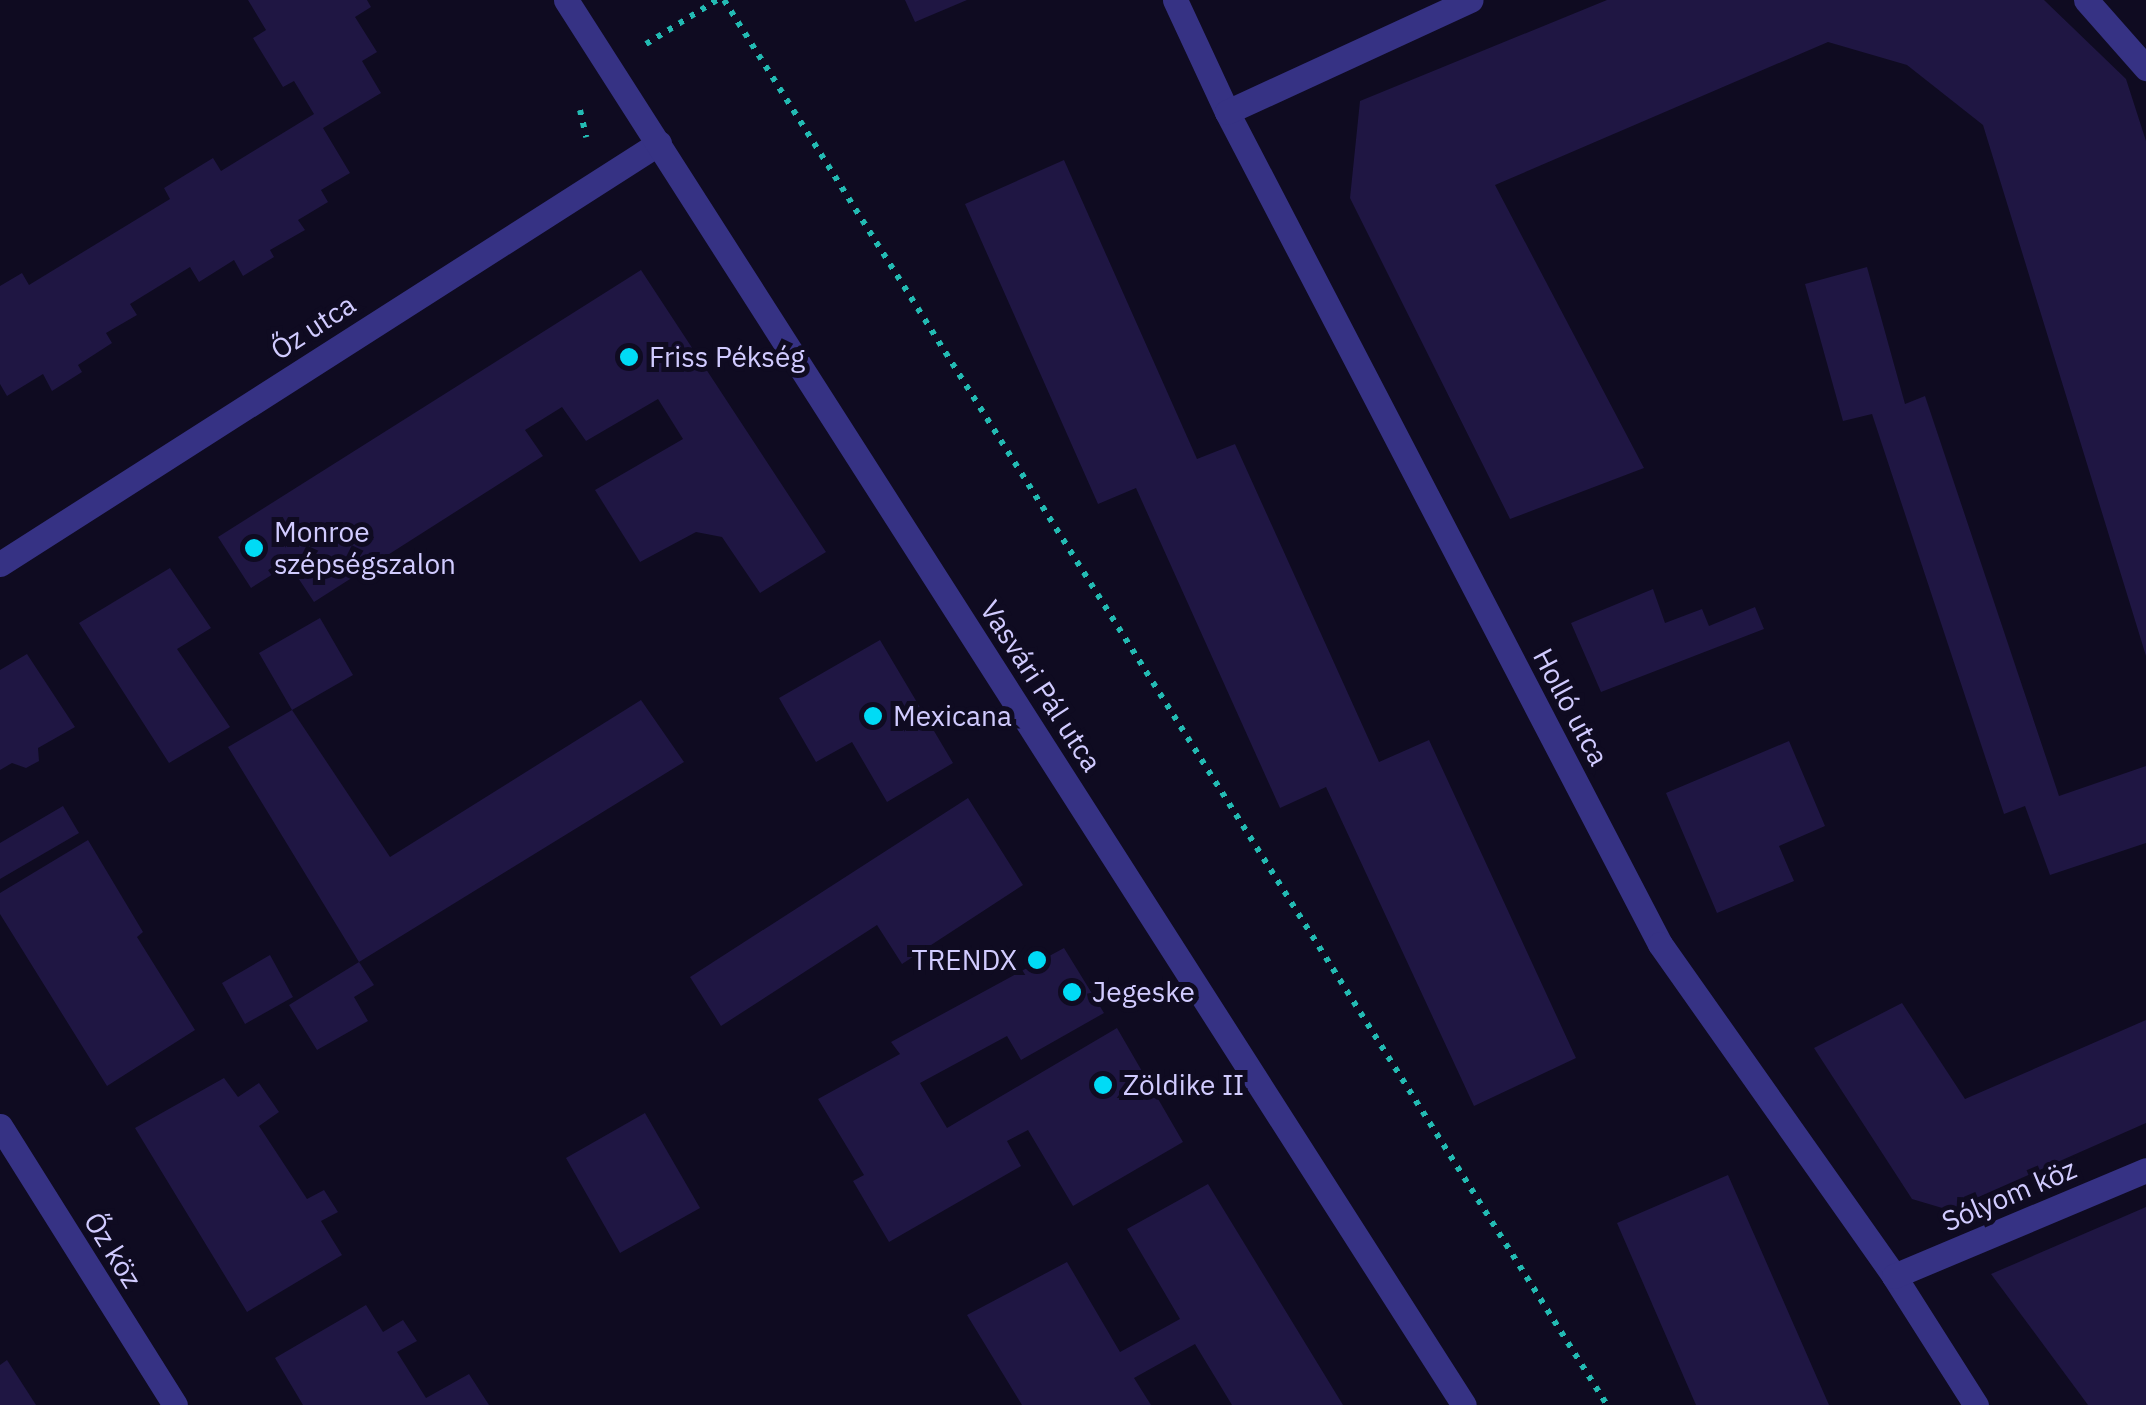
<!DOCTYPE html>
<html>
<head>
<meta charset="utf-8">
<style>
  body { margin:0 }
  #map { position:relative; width:2146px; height:1405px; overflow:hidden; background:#0f0b21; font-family:"IBM Plex Sans",sans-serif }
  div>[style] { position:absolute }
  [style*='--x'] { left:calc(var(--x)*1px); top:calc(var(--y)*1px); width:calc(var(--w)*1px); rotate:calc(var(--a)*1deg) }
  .building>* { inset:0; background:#1f1643 }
  .path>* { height:6px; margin-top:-3px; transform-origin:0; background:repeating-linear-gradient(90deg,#23bbb3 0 5px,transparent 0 13px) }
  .minor>* { height:25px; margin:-12.5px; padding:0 12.5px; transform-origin:12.5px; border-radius:12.5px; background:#363284 }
  .tertiary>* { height:25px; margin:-12.5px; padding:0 12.5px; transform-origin:12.5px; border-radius:12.5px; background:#363284 }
  .dots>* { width:28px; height:28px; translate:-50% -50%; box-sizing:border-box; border:5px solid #0f0b21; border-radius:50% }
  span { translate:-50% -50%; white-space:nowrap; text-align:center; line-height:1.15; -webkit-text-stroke:10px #0f0b21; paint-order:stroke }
  .street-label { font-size:28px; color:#d1cbff }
  .poi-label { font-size:28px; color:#d1cbff }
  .left { translate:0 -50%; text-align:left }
  .right { translate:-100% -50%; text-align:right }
</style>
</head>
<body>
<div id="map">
  <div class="building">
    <i style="clip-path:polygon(248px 0,367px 0,371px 7px,355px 17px,377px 52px,362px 61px,381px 93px,323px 128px,350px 173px,321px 190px,328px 202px,298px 220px,305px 230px,270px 250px,274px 257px,243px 276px,234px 260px,199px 282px,190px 267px,130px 304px,137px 315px,106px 333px,112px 343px,78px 365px,82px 372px,52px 391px,43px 374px,7px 396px,0 384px,0 286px,22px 273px,29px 285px,170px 199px,164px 188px,213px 158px,221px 171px,314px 114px,294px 81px,283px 87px,253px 38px,266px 30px)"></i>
    <i style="clip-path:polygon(905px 0,967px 0,915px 22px)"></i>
    <i style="clip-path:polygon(1607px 0,2044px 0,2126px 79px,2146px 141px,2146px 656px,1983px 125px,1907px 65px,1828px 42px,1495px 185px,1644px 468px,1510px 519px,1350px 198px,1360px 101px)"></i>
    <i style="clip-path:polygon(1064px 160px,1197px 459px,1235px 444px,1379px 762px,1429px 740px,1576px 1058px,1474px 1106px,1326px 787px,1280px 808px,1136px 488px,1098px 504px,965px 204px)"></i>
    <i style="clip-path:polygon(1867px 267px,1905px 404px,1925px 396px,2059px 796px,2146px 766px,2146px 843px,2050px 875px,2025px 806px,2004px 814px,1872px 414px,1843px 421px,1805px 284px)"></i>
    <i style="clip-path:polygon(641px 270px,826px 552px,760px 593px,722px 537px,696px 532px,640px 562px,595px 490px,683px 439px,658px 399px,586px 441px,562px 407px,525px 430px,543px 456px,314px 602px,289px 564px,251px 588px,218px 537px)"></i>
    <i style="clip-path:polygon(170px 568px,211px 628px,177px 649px,230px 727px,169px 763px,79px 623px)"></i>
    <i style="clip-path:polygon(1653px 589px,1665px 623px,1702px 609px,1709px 626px,1755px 607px,1764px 629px,1601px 692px,1571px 623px)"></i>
    <i style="clip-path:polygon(320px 618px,353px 675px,292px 710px,259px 653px)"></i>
    <i style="clip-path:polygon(880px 640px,953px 763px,887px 802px,852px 742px,816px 762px,779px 698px)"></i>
    <i style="clip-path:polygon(27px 654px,75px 727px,38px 748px,39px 761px,26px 768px,12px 763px,0 770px,0 670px)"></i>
    <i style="clip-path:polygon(641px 700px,684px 762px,359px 962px,228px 747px,292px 710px,390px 857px)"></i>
    <i style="clip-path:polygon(1789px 741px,1825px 826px,1779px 846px,1794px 881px,1717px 913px,1666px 793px)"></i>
    <i style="clip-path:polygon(968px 798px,1023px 885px,902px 964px,877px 925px,721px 1026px,690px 977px)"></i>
    <i style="clip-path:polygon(63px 806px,79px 833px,0 879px,0 843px)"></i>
    <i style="clip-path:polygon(88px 840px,143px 932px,137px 937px,195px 1030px,107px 1086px,0 914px,0 893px)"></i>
    <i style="clip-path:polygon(1064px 948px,1104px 1013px,1021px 1060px,1007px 1036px,920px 1083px,947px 1128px,1117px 1028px,1183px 1142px,1073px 1206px,1028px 1130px,1007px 1141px,1021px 1166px,889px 1242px,853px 1181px,864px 1175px,818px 1099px,900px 1054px,891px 1042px)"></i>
    <i style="clip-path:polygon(270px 955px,293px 997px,245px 1024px,222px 983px)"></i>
    <i style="clip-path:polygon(359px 962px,374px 985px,354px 997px,368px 1021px,317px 1050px,289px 1005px)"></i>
    <i style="clip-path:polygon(1902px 1003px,1965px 1099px,2146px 1020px,2146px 1123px,1949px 1210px,1912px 1199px,1814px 1048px)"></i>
    <i style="clip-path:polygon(224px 1078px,238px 1097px,259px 1083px,279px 1112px,259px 1126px,307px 1199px,324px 1190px,338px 1212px,321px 1221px,342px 1255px,247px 1312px,135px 1128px)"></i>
    <i style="clip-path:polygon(645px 1113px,700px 1208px,620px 1253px,566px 1158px)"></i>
    <i style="clip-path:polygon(1728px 1175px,1829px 1405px,1696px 1405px,1617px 1223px)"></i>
    <i style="clip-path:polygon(1208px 1184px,1343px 1405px,1232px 1405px,1195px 1344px,1134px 1378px,1151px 1405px,1022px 1405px,967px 1315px,1067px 1262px,1120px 1352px,1180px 1319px,1127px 1229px)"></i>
    <i style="clip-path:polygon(2146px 1207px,2146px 1405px,2088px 1405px,1991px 1274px)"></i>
    <i style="clip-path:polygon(366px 1305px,383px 1332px,403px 1320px,417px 1341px,397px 1352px,426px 1398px,469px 1374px,489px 1405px,303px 1405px,275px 1358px)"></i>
    <i style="clip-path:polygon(7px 1360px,36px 1405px,0 1405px,0 1365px)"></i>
  </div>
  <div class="path">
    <i style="--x:724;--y:0;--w:1659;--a:57.85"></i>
    <i style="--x:646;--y:44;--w:84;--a:-31.8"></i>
    <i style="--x:580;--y:110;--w:28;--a:77"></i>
  </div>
  <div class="minor">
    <i style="--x:1175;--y:0;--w:123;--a:65.1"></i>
    <i style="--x:1227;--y:112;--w:938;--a:62.51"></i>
    <i style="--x:1660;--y:944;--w:406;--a:54.8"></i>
    <i style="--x:1894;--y:1276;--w:153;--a:57.6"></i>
    <i style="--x:2086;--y:0;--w:91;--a:48.6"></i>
    <i style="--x:1227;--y:112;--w:268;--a:-24.7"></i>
    <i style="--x:0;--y:564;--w:782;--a:-32.57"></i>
    <i style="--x:0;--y:1126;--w:329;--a:57.9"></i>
    <i style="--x:1894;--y:1276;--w:273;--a:-22.8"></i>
  </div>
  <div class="tertiary">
    <i style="--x:566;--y:0;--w:1667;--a:57.42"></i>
  </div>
  <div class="dots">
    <i style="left:629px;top:357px;background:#00dbf6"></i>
    <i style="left:254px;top:548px;background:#00dbf6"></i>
    <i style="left:873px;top:716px;background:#00dbf6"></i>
    <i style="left:1037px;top:960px;background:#00dbf6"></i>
    <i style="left:1072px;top:992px;background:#00dbf6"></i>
    <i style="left:1103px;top:1085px;background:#00dbf6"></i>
  </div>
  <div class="street-label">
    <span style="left:313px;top:327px;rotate:-33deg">Őz utca</span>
    <span style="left:1041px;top:686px;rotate:57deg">Vasvári Pál utca</span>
    <span style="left:1571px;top:707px;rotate:62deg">Holló utca</span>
    <span style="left:2009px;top:1195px;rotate:-23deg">Sólyom köz</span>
    <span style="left:113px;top:1250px;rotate:58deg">Őz köz</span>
  </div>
  <div class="poi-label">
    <span class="left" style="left:649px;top:357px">Friss Pékség</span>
    <span class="left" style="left:274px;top:548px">Monroe<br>szépségszalon</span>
    <span class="left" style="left:893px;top:716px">Mexicana</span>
    <span class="right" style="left:1017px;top:960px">TRENDX</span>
    <span class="left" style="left:1092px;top:992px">Jegeske</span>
    <span class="left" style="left:1123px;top:1085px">Zöldike II</span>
  </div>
</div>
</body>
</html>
